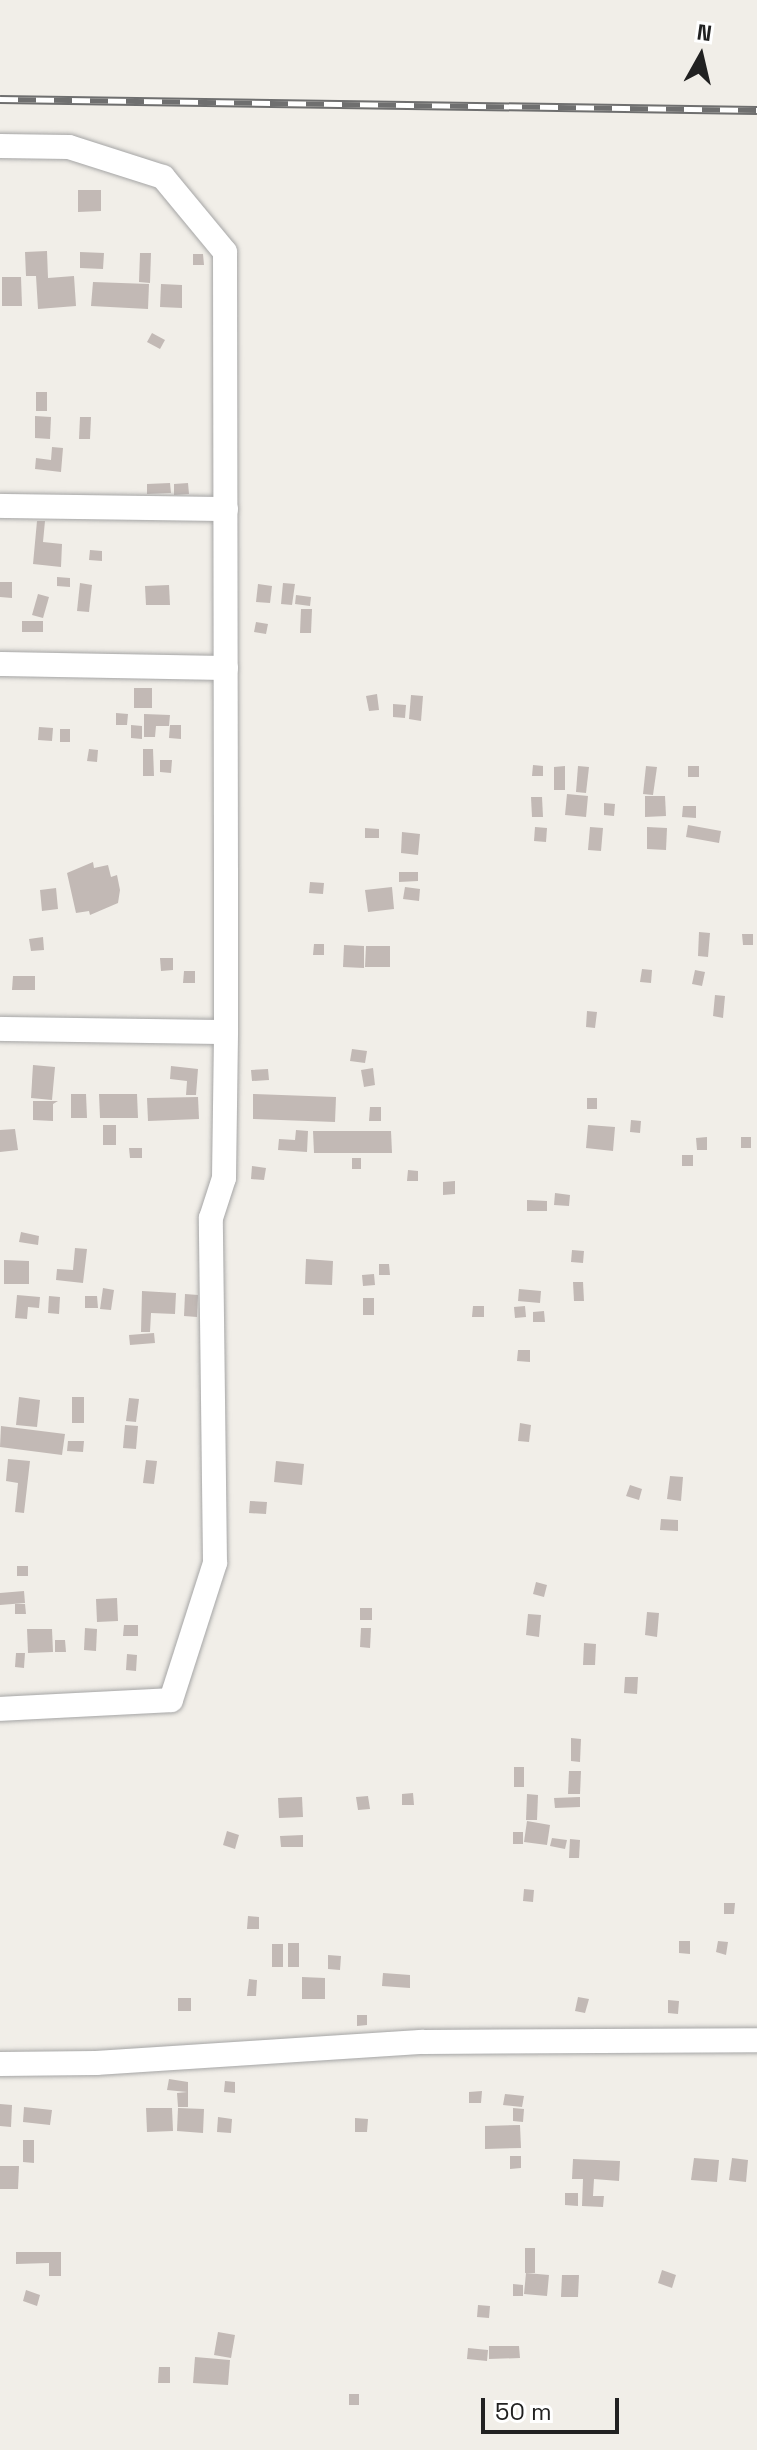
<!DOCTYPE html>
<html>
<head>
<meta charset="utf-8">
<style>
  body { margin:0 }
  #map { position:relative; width:757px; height:2450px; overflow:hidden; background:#f1eee8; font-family:"Space Grotesk",sans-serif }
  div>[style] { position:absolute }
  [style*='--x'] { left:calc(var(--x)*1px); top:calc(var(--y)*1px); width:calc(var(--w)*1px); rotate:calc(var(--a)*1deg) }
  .building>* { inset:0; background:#c2b9b5 }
  .roads { filter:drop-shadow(0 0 2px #a5a5a5) drop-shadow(0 0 2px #a5a5a5) }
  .minor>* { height:24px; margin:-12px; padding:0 12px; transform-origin:12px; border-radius:12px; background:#fff }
  .rail>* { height:9px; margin-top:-4.5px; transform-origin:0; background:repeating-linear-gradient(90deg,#fff 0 18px,#6f6f6f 0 36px); box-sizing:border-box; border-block:2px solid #6f6f6f }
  span { translate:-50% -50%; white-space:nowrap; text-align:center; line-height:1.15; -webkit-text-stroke:7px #fff; paint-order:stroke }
  .north { position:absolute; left:661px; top:16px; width:80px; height:80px; -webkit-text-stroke:6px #fff; paint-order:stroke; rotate:8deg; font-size:22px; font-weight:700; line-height:32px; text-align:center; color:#212121 }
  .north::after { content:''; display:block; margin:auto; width:28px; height:36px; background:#212121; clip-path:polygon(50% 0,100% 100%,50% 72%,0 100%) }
  .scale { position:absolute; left:481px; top:2398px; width:138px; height:36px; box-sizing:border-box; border:4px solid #212121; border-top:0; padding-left:10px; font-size:24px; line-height:28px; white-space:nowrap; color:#212121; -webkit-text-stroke:6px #fff; paint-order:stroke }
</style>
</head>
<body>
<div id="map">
  <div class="building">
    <i style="clip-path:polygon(78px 190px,101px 190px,101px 211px,78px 212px)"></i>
    <i style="clip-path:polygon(47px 251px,48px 278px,74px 276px,76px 306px,38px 309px,36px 276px,26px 276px,25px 252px)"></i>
    <i style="clip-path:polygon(80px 252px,104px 253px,103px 269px,80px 268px)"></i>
    <i style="clip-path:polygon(140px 253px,151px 253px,150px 283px,139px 282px)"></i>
    <i style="clip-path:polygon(193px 254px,203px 254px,204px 265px,193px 265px)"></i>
    <i style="clip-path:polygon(2px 277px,21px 277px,22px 306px,2px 306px)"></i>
    <i style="clip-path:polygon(93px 282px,149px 284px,148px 309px,91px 306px)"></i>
    <i style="clip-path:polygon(161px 284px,182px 285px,182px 308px,160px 307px)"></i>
    <i style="clip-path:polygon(152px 333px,165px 340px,160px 349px,147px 342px)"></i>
    <i style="clip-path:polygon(36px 392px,47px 392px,47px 411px,36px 411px)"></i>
    <i style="clip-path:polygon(35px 416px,51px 417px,50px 439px,35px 438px)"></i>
    <i style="clip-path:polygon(80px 417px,91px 417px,90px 439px,79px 439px)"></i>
    <i style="clip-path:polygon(52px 447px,63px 448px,61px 472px,35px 469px,36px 458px,51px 460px)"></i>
    <i style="clip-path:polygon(170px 483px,171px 493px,147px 494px,147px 484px)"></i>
    <i style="clip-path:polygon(188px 483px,189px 494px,174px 495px,174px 484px)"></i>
    <i style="clip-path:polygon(37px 521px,45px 521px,43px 542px,62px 544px,61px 567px,33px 564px)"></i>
    <i style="clip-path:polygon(90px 550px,102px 551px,102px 561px,89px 560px)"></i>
    <i style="clip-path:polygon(57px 577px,70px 578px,70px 587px,57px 586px)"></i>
    <i style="clip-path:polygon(0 582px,12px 582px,12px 598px,0 597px)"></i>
    <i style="clip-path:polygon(80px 583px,92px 585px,89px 612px,77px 611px)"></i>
    <i style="clip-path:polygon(283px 583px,295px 584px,292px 605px,281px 604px)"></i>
    <i style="clip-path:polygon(258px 584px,272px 586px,270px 603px,256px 602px)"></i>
    <i style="clip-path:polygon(169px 585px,170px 605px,146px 605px,145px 586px)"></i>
    <i style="clip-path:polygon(38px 594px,49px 597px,43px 618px,32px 615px)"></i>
    <i style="clip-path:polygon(296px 595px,311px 597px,310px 606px,295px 604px)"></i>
    <i style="clip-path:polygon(301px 609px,312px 609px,311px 633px,300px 633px)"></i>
    <i style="clip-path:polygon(22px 621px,43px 621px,43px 632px,22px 632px)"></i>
    <i style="clip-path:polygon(256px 622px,268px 624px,266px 634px,254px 632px)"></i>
    <i style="clip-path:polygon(134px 688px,152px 688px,152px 708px,134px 708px)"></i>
    <i style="clip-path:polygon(377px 694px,379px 710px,369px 711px,366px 696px)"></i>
    <i style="clip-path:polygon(411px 695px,423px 696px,421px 721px,409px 719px)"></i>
    <i style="clip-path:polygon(393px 704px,406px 705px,405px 718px,393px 717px)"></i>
    <i style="clip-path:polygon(116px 713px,128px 714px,127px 725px,116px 725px)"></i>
    <i style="clip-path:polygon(144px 714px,170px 715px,169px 726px,156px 726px,155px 737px,144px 737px)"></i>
    <i style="clip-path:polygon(131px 725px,142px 726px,142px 739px,131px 738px)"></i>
    <i style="clip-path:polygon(170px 725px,181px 725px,181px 739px,169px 738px)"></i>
    <i style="clip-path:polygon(39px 727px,53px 728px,52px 741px,38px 740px)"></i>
    <i style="clip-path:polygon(60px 729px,70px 729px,70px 742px,60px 742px)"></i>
    <i style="clip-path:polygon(89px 749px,98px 750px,97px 762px,87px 761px)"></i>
    <i style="clip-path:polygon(143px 749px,153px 749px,154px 776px,143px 776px)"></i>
    <i style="clip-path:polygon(160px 760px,172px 760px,171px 773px,160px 772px)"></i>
    <i style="clip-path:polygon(533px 765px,543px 766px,543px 776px,532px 776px)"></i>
    <i style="clip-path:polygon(565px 766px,565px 790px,554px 790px,554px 767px)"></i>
    <i style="clip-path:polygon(578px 766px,589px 767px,586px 793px,576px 792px)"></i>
    <i style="clip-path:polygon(646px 766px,657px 767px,653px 795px,643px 794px)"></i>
    <i style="clip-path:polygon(688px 766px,699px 766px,699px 777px,688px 777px)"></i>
    <i style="clip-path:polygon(567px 794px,588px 796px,586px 817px,565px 815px)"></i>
    <i style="clip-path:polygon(645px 796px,665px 796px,666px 816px,645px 817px)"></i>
    <i style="clip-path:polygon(531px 797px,542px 797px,543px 817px,532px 817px)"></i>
    <i style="clip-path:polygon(604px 803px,615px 804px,614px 816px,604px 815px)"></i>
    <i style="clip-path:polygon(683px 806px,696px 806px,696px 818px,682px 817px)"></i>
    <i style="clip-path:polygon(688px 825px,721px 831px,719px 843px,686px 837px)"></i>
    <i style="clip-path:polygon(535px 827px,547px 828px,546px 842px,534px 841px)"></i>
    <i style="clip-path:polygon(590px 827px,603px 828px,601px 851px,588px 850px)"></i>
    <i style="clip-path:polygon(647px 827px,667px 828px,666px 850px,647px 849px)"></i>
    <i style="clip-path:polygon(365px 828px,379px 829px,379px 838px,365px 838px)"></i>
    <i style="clip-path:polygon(402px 832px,420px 834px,418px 855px,401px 853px)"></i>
    <i style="clip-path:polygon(93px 862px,94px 868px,108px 865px,111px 877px,117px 875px,120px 890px,118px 903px,90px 915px,89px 911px,76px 913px,67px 873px)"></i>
    <i style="clip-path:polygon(399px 872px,418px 872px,418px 881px,399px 882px)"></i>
    <i style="clip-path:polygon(310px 882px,324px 883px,323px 894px,309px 893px)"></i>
    <i style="clip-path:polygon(392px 887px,394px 909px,368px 912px,365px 890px)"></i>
    <i style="clip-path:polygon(405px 887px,420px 889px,419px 901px,403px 899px)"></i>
    <i style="clip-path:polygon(56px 888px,58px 909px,42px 911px,40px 890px)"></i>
    <i style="clip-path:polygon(699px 932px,710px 933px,708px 957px,698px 956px)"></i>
    <i style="clip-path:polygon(742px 934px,753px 934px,753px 945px,743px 945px)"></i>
    <i style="clip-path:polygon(43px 937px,44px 950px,31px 951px,29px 939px)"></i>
    <i style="clip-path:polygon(314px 944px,324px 944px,324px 955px,313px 955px)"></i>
    <i style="clip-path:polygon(344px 945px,364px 946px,364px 968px,343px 967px)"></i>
    <i style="clip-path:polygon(366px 946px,390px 946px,390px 967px,365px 967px)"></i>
    <i style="clip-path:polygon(160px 958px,173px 958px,173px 970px,161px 971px)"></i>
    <i style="clip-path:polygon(642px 969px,652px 970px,651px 983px,640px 982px)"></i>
    <i style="clip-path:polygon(695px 970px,705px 972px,702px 986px,692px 984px)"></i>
    <i style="clip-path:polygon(184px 971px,195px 971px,195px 983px,183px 983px)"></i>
    <i style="clip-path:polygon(13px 976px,35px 976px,35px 990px,12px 990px)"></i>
    <i style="clip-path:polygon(715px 995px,725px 996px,723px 1018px,713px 1016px)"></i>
    <i style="clip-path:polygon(587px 1011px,597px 1012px,595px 1028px,586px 1027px)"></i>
    <i style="clip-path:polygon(352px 1049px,367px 1051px,365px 1063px,350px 1061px)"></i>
    <i style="clip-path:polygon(33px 1065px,55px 1067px,52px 1100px,31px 1098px)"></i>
    <i style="clip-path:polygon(171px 1066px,198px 1069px,196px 1095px,186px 1095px,187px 1081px,170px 1079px)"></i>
    <i style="clip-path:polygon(373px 1068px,375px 1085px,364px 1087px,361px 1070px)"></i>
    <i style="clip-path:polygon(268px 1069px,269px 1080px,252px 1081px,251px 1070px)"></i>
    <i style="clip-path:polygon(71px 1094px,86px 1094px,87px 1118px,71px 1118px)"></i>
    <i style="clip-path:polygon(99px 1094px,137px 1094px,138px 1118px,100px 1118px)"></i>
    <i style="clip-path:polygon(253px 1094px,336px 1097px,335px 1122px,253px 1119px)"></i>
    <i style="clip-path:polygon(198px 1097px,199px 1119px,148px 1121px,147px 1098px)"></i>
    <i style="clip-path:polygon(587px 1098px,597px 1098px,597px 1109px,587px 1109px)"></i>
    <i style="clip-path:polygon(33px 1101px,58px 1101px,53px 1104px,53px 1121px,33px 1120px)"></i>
    <i style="clip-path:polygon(370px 1107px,381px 1107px,381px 1121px,369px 1121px)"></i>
    <i style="clip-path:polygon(631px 1120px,641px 1121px,640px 1133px,630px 1132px)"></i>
    <i style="clip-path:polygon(103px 1125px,116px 1125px,116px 1145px,103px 1145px)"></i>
    <i style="clip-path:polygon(588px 1125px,615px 1127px,613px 1151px,586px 1148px)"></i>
    <i style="clip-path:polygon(15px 1129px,18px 1150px,0 1152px,0 1130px)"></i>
    <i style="clip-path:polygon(296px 1130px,308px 1131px,307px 1152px,278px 1150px,279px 1139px,295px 1140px)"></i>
    <i style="clip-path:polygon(313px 1131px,391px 1131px,392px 1153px,314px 1153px)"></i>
    <i style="clip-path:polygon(707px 1137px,707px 1150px,697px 1150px,696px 1138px)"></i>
    <i style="clip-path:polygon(741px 1137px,751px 1137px,751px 1148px,741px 1148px)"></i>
    <i style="clip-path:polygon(129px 1148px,142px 1148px,142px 1158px,130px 1158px)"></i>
    <i style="clip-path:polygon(682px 1155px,693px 1155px,693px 1166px,682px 1166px)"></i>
    <i style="clip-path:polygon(352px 1158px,361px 1158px,361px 1169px,352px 1169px)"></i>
    <i style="clip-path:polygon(252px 1166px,266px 1168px,264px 1180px,251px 1179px)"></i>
    <i style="clip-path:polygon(408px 1170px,418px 1171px,418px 1181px,407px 1181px)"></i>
    <i style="clip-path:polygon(455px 1181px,455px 1194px,443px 1195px,443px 1182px)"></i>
    <i style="clip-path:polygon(555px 1193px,570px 1195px,569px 1206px,554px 1205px)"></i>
    <i style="clip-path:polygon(527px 1200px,547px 1201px,547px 1211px,527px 1211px)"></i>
    <i style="clip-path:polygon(21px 1232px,39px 1236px,38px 1245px,19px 1242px)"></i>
    <i style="clip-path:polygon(75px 1248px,87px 1249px,83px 1283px,56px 1280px,57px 1269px,73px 1270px)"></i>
    <i style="clip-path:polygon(572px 1250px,584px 1251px,583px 1263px,571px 1262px)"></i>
    <i style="clip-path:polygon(306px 1259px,333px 1261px,332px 1285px,305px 1284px)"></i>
    <i style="clip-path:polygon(4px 1260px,29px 1261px,29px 1284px,4px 1284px)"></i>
    <i style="clip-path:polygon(379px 1264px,389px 1264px,390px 1275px,379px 1275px)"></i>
    <i style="clip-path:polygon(374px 1274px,375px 1285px,363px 1286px,362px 1275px)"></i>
    <i style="clip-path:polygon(573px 1282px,583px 1282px,584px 1301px,574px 1301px)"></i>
    <i style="clip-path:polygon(103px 1288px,114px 1290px,111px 1310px,100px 1309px)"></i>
    <i style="clip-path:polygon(519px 1289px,541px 1291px,540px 1303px,518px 1301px)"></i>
    <i style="clip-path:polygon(142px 1291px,176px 1293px,175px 1314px,151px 1313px,150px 1332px,141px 1332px)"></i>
    <i style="clip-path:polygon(185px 1294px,198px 1295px,197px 1317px,184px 1316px)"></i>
    <i style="clip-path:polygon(17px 1295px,40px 1297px,39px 1308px,28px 1307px,27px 1319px,15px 1318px)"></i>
    <i style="clip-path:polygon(49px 1296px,60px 1297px,59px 1314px,48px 1313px)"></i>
    <i style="clip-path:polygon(85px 1296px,97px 1296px,98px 1308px,85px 1308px)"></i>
    <i style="clip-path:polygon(363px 1298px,374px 1298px,374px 1315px,363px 1315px)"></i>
    <i style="clip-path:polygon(473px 1306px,484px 1306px,484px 1317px,472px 1317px)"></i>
    <i style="clip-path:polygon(525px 1306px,526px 1317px,515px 1318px,514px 1307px)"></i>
    <i style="clip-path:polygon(544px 1311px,545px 1322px,533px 1322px,533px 1312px)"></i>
    <i style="clip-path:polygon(154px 1333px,155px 1343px,130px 1345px,129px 1335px)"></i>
    <i style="clip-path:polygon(518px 1350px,530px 1350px,530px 1362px,517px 1361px)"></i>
    <i style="clip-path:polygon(19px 1397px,40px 1400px,37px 1427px,16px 1425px)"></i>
    <i style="clip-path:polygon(72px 1397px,84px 1397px,84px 1423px,72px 1423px)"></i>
    <i style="clip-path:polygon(129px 1398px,139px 1399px,136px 1422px,126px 1421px)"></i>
    <i style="clip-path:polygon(520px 1423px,531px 1425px,529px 1442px,518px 1441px)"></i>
    <i style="clip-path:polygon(125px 1425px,138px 1426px,136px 1449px,123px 1448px)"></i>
    <i style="clip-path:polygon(1px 1426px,65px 1434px,62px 1455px,0 1447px)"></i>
    <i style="clip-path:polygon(68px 1441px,84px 1441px,83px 1452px,67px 1451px)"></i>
    <i style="clip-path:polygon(8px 1459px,30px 1461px,24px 1513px,15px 1512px,18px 1483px,6px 1481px)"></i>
    <i style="clip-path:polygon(146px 1460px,157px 1461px,154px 1484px,143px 1483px)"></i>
    <i style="clip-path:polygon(276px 1461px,304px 1464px,302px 1485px,274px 1482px)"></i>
    <i style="clip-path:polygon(670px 1476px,683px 1477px,681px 1501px,667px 1499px)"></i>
    <i style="clip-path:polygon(630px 1485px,642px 1489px,639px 1500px,626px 1496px)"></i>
    <i style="clip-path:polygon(250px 1501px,267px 1502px,266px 1514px,249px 1513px)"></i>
    <i style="clip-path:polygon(661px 1519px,678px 1520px,678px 1531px,660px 1530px)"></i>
    <i style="clip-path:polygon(17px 1566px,28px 1566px,28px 1576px,17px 1576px)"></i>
    <i style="clip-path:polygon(536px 1582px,547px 1585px,544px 1597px,533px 1594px)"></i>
    <i style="clip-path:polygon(24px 1591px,25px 1603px,0 1605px,0 1593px)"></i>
    <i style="clip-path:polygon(117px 1598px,118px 1621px,97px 1622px,96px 1599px)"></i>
    <i style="clip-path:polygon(15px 1604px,25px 1604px,26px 1614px,15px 1614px)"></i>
    <i style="clip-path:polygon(360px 1608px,372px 1608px,372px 1620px,360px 1620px)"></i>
    <i style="clip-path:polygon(647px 1612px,659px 1613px,657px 1637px,645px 1635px)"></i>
    <i style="clip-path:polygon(528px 1614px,541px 1615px,539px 1637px,526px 1635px)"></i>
    <i style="clip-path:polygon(124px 1625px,138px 1625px,138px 1636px,123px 1636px)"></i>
    <i style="clip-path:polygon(85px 1628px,97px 1629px,96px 1651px,84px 1650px)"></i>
    <i style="clip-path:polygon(361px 1628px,371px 1628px,370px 1648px,360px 1647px)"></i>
    <i style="clip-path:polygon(27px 1629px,52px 1629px,53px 1652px,28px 1653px)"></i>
    <i style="clip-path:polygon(55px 1640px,65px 1640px,66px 1652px,55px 1652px)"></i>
    <i style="clip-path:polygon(584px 1643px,596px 1644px,595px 1665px,583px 1665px)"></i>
    <i style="clip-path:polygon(16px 1653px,25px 1653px,24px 1668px,15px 1667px)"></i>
    <i style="clip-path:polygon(127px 1654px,137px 1655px,136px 1671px,126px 1670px)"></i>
    <i style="clip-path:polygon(625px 1677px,638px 1677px,637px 1694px,624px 1693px)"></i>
    <i style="clip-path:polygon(571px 1738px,581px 1739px,580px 1762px,571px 1761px)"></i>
    <i style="clip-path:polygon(514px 1767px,524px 1767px,524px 1787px,514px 1787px)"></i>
    <i style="clip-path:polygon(569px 1771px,581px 1771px,580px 1794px,568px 1794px)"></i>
    <i style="clip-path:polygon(413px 1793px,414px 1805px,402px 1805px,402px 1794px)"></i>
    <i style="clip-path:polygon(527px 1794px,538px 1795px,537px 1820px,526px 1820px)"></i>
    <i style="clip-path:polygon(368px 1796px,370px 1809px,358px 1810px,356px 1797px)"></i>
    <i style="clip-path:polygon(302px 1797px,303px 1817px,279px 1818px,278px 1798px)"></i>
    <i style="clip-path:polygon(580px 1797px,580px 1807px,555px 1808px,554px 1798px)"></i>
    <i style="clip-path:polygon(527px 1821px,550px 1825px,547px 1845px,524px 1842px)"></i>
    <i style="clip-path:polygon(227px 1831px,239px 1835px,235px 1849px,223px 1845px)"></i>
    <i style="clip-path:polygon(513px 1832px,523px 1832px,523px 1844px,513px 1844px)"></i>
    <i style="clip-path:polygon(303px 1835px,303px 1847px,281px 1847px,280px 1836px)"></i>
    <i style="clip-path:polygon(552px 1838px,567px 1840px,565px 1849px,550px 1846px)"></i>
    <i style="clip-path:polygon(570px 1839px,580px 1840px,579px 1858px,569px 1858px)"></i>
    <i style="clip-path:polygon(524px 1889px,534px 1890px,533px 1902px,523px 1901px)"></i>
    <i style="clip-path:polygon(724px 1903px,735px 1903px,734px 1914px,724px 1914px)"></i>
    <i style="clip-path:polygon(248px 1916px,259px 1917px,259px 1929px,247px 1929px)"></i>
    <i style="clip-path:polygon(679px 1941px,690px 1941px,690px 1954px,679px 1953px)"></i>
    <i style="clip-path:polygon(718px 1941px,728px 1942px,726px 1955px,716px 1952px)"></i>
    <i style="clip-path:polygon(288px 1943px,299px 1943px,299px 1967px,288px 1967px)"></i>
    <i style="clip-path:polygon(272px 1944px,283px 1944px,283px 1967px,272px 1967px)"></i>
    <i style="clip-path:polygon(328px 1955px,341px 1956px,340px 1970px,328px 1969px)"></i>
    <i style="clip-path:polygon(383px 1973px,410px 1975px,410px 1988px,382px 1986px)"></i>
    <i style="clip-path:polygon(302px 1977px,325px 1978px,325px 1999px,302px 1999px)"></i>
    <i style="clip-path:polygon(249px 1979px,257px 1980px,256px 1996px,247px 1996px)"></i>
    <i style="clip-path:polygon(578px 1997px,589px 1999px,585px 2013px,575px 2011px)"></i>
    <i style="clip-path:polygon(178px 1998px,191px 1998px,191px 2011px,178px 2011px)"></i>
    <i style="clip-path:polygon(668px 2000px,679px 2001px,678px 2014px,668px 2013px)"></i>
    <i style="clip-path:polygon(357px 2015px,367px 2015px,367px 2025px,357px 2026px)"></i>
    <i style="clip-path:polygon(169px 2079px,188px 2082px,188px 2107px,178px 2107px,177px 2093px,187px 2092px,167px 2090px)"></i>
    <i style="clip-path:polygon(225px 2081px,235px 2082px,235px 2093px,224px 2092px)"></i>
    <i style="clip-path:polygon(482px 2091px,481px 2103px,469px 2103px,469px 2092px)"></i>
    <i style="clip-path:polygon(505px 2094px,524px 2096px,522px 2107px,503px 2105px)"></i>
    <i style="clip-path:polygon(0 2104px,12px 2105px,11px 2127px,0 2126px)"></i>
    <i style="clip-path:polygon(24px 2107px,52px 2110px,50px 2125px,23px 2122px)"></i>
    <i style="clip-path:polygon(146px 2108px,172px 2108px,173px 2131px,147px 2132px)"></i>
    <i style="clip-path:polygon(178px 2108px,204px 2109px,203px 2133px,177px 2131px)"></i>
    <i style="clip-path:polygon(513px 2108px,524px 2109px,523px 2122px,513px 2121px)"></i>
    <i style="clip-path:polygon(218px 2117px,232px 2119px,231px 2133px,217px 2132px)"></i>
    <i style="clip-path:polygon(355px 2118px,368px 2119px,367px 2132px,355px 2132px)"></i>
    <i style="clip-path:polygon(520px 2125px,521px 2148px,485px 2149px,485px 2126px)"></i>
    <i style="clip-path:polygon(23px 2140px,34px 2140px,34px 2163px,23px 2162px)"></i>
    <i style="clip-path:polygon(510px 2156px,521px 2156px,521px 2168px,510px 2169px)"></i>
    <i style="clip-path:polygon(694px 2158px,719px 2160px,717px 2182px,691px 2180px)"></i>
    <i style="clip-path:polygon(732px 2158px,748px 2160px,746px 2182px,729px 2180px)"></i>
    <i style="clip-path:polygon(573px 2159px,620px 2161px,619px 2181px,594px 2179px,593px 2196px,604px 2196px,603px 2207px,582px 2206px,583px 2179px,572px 2179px)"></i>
    <i style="clip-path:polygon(0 2166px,19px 2166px,18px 2189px,0 2189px)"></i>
    <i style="clip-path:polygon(565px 2193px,578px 2193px,578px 2206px,565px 2205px)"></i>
    <i style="clip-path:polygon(525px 2248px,535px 2248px,535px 2273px,525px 2273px)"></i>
    <i style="clip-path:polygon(16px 2252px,61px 2252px,61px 2276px,49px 2276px,49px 2263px,16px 2264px)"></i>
    <i style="clip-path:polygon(662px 2270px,676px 2275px,672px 2288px,658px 2283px)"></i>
    <i style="clip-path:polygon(526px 2273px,549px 2275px,547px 2296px,524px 2294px)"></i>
    <i style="clip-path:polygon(562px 2275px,579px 2275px,578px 2297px,561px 2297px)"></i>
    <i style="clip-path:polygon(513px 2284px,523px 2285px,523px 2296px,513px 2296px)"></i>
    <i style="clip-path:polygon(26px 2290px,40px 2295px,37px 2306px,23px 2301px)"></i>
    <i style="clip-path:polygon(478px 2305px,490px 2306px,489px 2318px,477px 2317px)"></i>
    <i style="clip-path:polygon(218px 2332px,235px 2335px,231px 2358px,214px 2355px)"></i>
    <i style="clip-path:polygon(489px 2346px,519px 2346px,520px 2358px,489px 2359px)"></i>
    <i style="clip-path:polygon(468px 2348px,488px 2350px,487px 2361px,467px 2359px)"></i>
    <i style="clip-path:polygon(195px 2357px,230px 2360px,228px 2385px,193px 2383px)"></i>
    <i style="clip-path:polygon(159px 2367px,170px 2367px,170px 2383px,158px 2383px)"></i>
    <i style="clip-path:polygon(349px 2394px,359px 2394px,359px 2405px,349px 2405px)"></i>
  </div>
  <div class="roads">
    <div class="minor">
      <i style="--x:0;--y:146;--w:69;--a:0.8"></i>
      <i style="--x:69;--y:147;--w:99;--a:17.7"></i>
      <i style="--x:163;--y:177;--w:97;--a:50.4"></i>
      <i style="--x:225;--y:252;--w:618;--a:89.91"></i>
      <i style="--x:226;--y:870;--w:162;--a:90"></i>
      <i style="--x:226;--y:1032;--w:226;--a:-179.2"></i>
      <i style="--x:0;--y:506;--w:226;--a:0.8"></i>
      <i style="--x:0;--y:664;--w:226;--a:1"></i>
      <i style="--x:0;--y:1709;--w:171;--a:-3"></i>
      <i style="--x:171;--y:1700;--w:144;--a:-72.2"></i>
      <i style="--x:215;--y:1563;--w:345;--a:-90.7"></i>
      <i style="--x:211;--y:1218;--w:42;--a:-72"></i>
      <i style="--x:224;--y:1178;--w:146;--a:-89.2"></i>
      <i style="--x:0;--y:2064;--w:96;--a:-0.6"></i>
      <i style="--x:96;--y:2063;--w:328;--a:-3.7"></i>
      <i style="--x:423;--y:2042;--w:334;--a:-0.3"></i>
    </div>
  </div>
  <div class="rail">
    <i style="--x:0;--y:99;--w:757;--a:0.83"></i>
  </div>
  <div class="north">N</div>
  <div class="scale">50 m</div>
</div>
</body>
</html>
